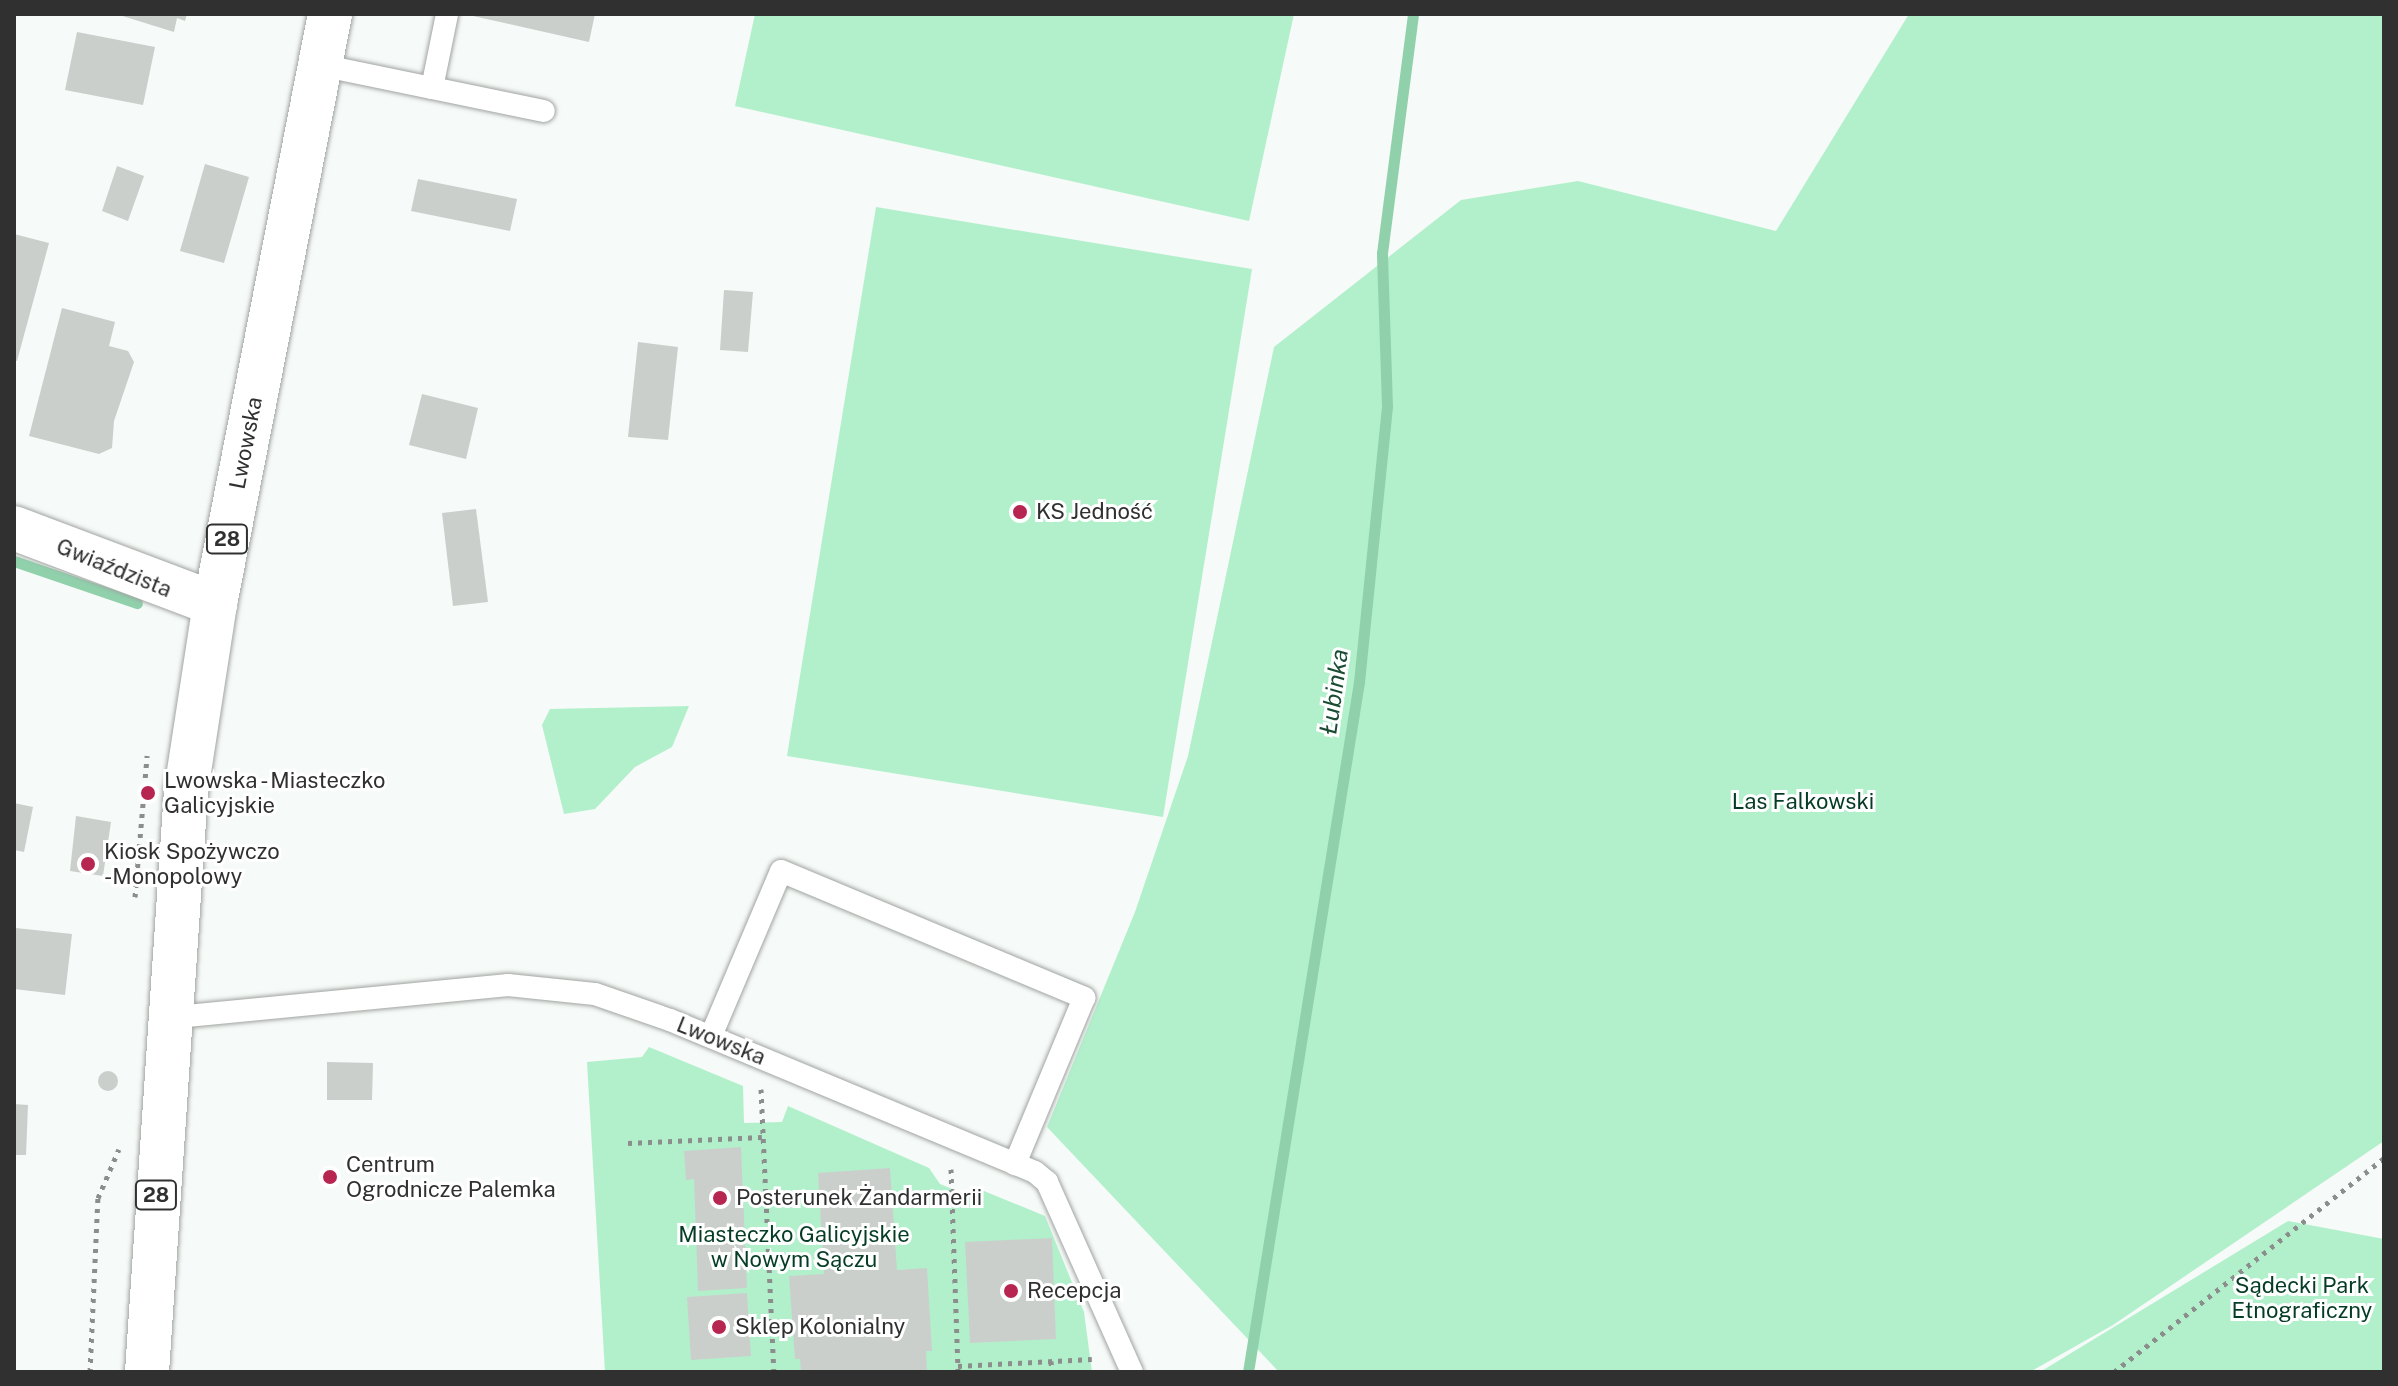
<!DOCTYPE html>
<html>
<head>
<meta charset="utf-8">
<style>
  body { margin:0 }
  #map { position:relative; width:2398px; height:1386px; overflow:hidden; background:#f6faf8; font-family:"Public Sans",sans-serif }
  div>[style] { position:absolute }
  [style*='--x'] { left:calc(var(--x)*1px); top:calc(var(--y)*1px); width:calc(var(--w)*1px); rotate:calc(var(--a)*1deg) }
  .green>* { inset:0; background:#b2f0cc }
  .stream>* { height:11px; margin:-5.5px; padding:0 5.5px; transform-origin:5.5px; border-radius:5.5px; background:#90d1ac }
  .building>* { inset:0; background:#cbcfcc }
  .round { border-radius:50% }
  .path>* { height:5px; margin-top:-2.5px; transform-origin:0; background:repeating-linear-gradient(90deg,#8b8e8c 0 4px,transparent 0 10px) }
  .roads { filter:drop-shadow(0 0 2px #a0a4a1) drop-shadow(0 0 2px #a0a4a1) }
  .lane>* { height:22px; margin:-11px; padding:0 11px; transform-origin:11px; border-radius:11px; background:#fff }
  .street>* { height:44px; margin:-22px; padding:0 22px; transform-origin:22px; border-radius:22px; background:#fff }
  .primary>* { height:44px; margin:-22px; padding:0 22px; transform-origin:22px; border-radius:22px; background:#fff }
  .dots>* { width:22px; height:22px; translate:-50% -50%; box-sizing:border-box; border:4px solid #fff; border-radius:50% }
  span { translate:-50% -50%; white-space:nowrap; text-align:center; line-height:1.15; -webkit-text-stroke:6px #fff; paint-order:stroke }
  .shield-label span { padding:2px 6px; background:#fff; border:2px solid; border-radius:6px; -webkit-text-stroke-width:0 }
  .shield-label { font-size:20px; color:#2f302f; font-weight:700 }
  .street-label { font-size:22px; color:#2f302f }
  .poi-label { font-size:22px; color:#2f302f }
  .left { translate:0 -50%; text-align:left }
  .park-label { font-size:22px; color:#053c25 }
  .water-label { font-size:24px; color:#1a4c34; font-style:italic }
  .frame { position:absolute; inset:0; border:16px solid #2f302f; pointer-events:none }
</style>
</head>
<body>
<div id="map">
  <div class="green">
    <i style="clip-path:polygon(755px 14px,1294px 14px,1249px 221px,735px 106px)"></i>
    <i style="clip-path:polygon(1909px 14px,2384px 14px,2384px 1141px,2113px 1325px,2030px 1372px,1279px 1372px,1047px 1127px,1135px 912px,1188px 756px,1274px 347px,1461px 200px,1578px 181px,1776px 231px)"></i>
    <i style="clip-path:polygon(876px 207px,1252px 269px,1163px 817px,787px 756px)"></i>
    <i style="clip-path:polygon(689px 706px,672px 747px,635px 767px,595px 809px,564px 814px,542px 725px,550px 709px)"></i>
    <i style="clip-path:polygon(649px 1047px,743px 1086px,744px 1123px,782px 1122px,788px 1106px,929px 1168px,940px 1184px,972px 1197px,984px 1191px,1045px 1216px,1084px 1312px,1092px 1372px,605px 1372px,587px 1062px,642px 1057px)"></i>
    <i style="clip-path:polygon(2288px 1221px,2384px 1239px,2384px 1372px,2040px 1372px)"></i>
  </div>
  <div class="stream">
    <i style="--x:14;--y:561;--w:130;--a:18.9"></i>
    <i style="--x:1248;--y:1372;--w:699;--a:-80.86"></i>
    <i style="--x:1359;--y:682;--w:277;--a:-84.2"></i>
    <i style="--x:1387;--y:406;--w:153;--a:-91.9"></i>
    <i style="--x:1382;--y:253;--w:241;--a:-82.6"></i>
  </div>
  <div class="building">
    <i style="clip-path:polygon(116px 14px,187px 14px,185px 21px,177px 18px,174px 32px)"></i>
    <i style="clip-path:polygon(464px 14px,595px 14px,589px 42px)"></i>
    <i style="clip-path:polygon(77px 32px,155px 47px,143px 105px,65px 90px)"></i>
    <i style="clip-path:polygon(205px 164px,249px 177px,224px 263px,180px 251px)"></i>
    <i style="clip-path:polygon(117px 166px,144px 176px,128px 221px,102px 211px)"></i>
    <i style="clip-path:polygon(418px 179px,517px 199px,510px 231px,411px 211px)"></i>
    <i style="clip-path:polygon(14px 234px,49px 243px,17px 361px,14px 360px)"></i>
    <i style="clip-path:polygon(724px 290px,753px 292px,748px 352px,720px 350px)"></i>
    <i style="clip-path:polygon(62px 308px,115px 322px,109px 346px,128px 351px,134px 362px,114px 421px,112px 448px,99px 454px,29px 436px)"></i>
    <i style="clip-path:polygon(638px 342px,678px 347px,668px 440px,628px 437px)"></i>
    <i style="clip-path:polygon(422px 394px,478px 408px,466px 459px,409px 445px)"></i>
    <i style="clip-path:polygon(476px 509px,488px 602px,453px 606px,442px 513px)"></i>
    <i style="clip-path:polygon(14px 803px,33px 807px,24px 852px,14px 850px)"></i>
    <i style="clip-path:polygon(76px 816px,111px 822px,103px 876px,70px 871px)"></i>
    <i style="clip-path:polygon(16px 928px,72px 934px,65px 995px,14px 989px)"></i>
    <i style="clip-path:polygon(327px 1062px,373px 1063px,372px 1100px,327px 1100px)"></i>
    <i class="round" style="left:98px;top:1071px;width:20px;height:20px"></i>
    <i style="clip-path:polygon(14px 1104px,28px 1105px,26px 1155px,14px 1155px)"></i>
    <i style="clip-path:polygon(741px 1147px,747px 1288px,698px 1291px,694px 1179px,686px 1180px,684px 1151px)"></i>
    <i style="clip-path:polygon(890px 1168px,897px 1270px,927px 1268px,932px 1351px,926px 1351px,927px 1372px,801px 1372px,800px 1359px,795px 1359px,789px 1276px,824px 1274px,818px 1173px)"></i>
    <i style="clip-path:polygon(1052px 1238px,1056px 1339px,970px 1343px,965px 1242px)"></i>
    <i style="clip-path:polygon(747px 1293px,751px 1356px,691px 1360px,687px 1297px)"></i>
  </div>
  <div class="path">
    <i style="--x:135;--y:897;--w:142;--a:-85.1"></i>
    <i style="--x:761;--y:1089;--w:283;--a:87.4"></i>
    <i style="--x:628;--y:1143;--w:134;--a:-2.6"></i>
    <i style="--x:951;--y:1169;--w:203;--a:88"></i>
    <i style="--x:1051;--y:1361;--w:11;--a:85"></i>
    <i style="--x:958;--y:1366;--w:134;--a:-3"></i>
    <i style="--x:90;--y:1372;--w:174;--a:-87.4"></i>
    <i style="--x:98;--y:1198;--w:53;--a:-66.8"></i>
    <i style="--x:2114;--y:1372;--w:345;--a:-38.4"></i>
  </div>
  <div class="roads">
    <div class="lane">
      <i style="--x:320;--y:65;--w:114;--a:11.6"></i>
      <i style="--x:432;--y:88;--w:76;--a:-78.5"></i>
      <i style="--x:432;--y:88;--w:114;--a:11.6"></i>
      <i style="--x:166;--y:1018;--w:344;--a:-5.5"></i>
      <i style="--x:508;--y:985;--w:87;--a:5.9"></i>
      <i style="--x:595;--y:994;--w:79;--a:19.1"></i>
      <i style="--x:670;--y:1020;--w:395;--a:22.6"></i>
      <i style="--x:1035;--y:1172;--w:16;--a:40"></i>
      <i style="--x:1047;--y:1182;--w:208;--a:65.9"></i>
      <i style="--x:711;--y:1036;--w:179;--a:-67"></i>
      <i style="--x:781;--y:871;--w:329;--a:22.7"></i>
      <i style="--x:1084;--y:998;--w:180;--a:112.6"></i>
    </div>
    <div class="street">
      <i style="--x:14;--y:528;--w:215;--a:20.7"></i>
    </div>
    <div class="primary">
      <i style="--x:147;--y:1372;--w:582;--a:-86.16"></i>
      <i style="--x:186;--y:791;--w:189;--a:-81.2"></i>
      <i style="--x:215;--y:604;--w:601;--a:-78.97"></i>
    </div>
  </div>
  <div class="dots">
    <i style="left:1020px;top:512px;background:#b62651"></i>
    <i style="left:148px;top:793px;background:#b62651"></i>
    <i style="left:88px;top:864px;background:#b62651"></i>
    <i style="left:330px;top:1177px;background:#b62651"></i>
    <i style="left:720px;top:1198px;background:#b62651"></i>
    <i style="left:1011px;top:1291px;background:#b62651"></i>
    <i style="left:719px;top:1327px;background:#b62651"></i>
  </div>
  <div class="shield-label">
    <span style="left:227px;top:539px">28</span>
    <span style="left:156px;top:1195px">28</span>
  </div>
  <div class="street-label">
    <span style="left:246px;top:443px;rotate:-79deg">Lwowska</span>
    <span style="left:114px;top:568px;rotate:22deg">Gwiaździsta</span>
    <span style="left:721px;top:1041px;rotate:22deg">Lwowska</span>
  </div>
  <div class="poi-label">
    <span class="left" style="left:1036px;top:512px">KS Jedność</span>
    <span class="left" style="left:164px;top:793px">Lwowska - Miasteczko<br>Galicyjskie</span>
    <span class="left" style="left:104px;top:864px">Kiosk Spożywczo<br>-Monopolowy</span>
    <span class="left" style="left:346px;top:1177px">Centrum<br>Ogrodnicze Palemka</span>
    <span class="left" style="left:736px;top:1198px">Posterunek Żandarmerii</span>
    <span class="left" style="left:1027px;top:1291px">Recepcja</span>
    <span class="left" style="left:735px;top:1327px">Sklep Kolonialny</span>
  </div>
  <div class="park-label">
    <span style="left:1803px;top:802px">Las Falkowski</span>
    <span style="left:794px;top:1247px">Miasteczko Galicyjskie<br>w Nowym Sączu</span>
    <span style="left:2302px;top:1298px">Sądecki Park<br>Etnograficzny</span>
  </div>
  <div class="water-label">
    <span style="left:1334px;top:692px;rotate:-82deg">Łubinka</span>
  </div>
  <div class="frame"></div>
</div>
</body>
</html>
